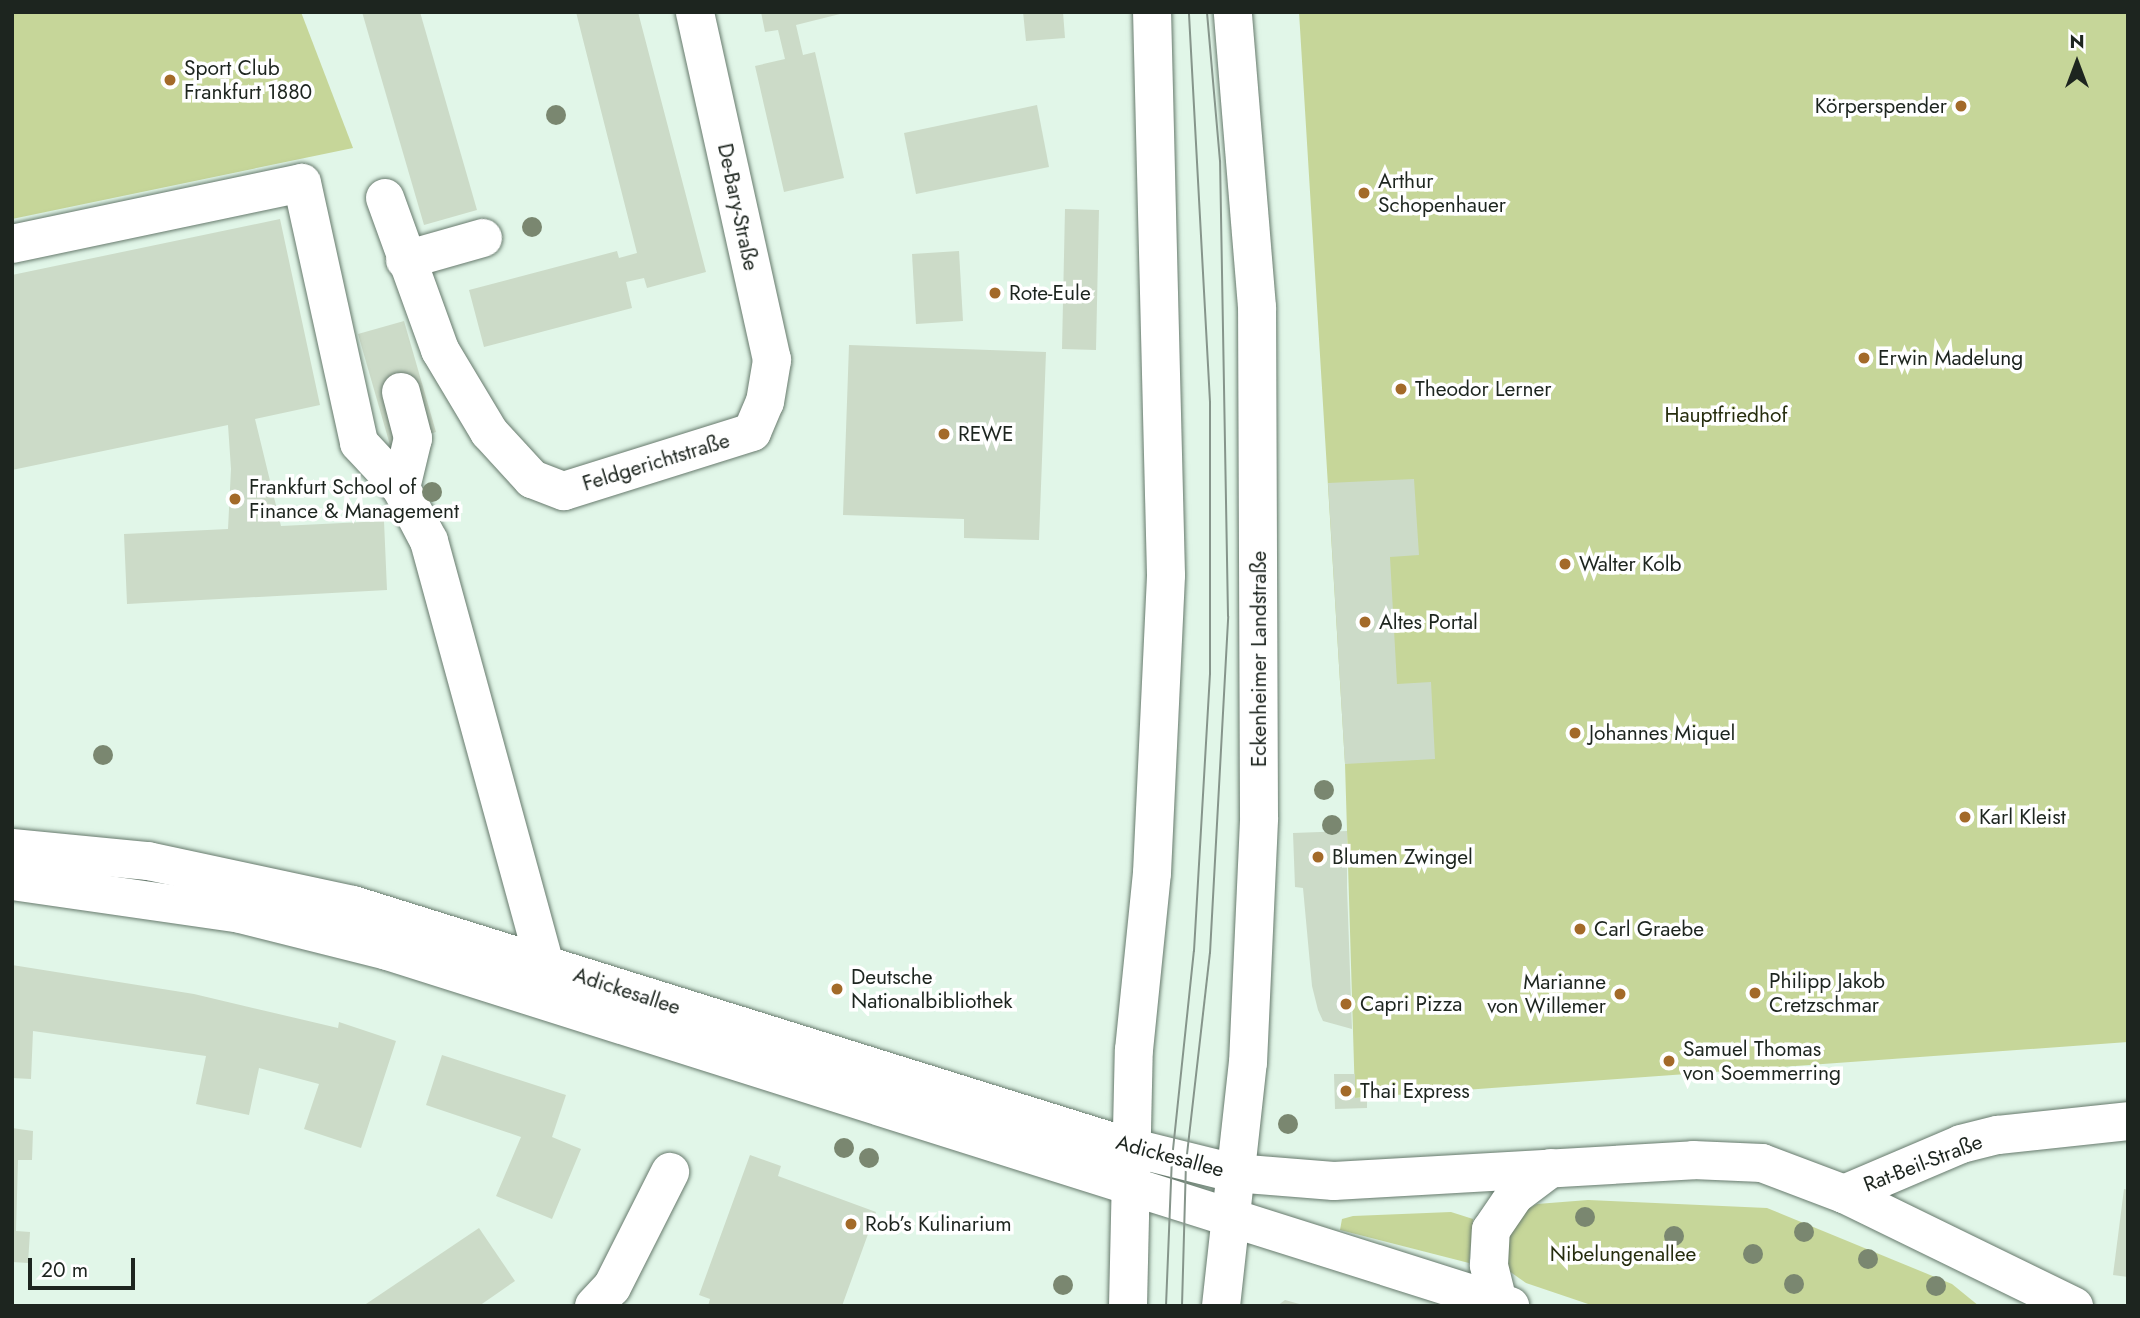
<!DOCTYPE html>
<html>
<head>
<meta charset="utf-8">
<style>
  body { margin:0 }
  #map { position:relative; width:2140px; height:1318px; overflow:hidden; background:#e1f6e8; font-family:Jost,sans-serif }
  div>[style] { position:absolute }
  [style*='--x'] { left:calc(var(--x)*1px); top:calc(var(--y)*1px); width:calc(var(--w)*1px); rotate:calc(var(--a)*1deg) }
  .green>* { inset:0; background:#c6d699 }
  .building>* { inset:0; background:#ccdbc8 }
  .roads { filter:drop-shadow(0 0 2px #677a6d) drop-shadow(0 0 2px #677a6d) }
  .minor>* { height:38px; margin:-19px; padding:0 19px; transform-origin:19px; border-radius:19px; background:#fff }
  .major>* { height:38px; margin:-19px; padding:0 19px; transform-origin:19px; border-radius:19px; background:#fff }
  .tram>* { height:2px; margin:-1px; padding:0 1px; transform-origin:1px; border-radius:1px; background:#86958b }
  .trees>* { width:20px; height:20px; margin:-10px; border-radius:50%; background:#7a8770 }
  .dots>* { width:19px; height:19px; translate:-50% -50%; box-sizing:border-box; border:4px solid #fff; border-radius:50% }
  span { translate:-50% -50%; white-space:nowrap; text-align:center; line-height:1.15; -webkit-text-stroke:7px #fff; paint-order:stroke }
  .poi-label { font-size:21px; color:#1d251f }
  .left { translate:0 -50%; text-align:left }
  .right { translate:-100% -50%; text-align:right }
  .street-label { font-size:21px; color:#1d251f }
  .park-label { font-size:21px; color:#262d0e }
  .frame { position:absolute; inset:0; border:14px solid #1d251f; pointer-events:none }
  .north { position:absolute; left:2042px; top:28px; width:70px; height:70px; -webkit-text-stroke:5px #fff; paint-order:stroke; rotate:0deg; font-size:19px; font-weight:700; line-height:28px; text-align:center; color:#1d251f }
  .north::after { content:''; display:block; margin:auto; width:24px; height:32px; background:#1d251f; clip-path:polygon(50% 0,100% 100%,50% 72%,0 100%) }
  .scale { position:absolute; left:28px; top:1258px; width:107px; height:32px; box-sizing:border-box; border:4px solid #1d251f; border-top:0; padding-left:9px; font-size:21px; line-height:24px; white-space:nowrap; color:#1d251f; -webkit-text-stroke:5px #fff; paint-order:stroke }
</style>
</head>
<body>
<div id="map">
  <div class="green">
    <i style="clip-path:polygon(12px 12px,301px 12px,353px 148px,12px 219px)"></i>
    <i style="clip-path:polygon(1299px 12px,2128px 12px,2128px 1042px,1355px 1098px,1345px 764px)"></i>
    <i style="clip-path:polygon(1588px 1200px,1767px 1208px,1952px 1284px,1979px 1306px,1594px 1306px,1526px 1283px,1509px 1271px,1503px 1257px,1509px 1226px,1520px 1213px,1537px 1204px)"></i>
    <i style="clip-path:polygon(1451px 1212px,1473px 1219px,1469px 1263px,1340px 1230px,1342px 1219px,1353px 1216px)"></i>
  </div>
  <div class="building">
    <i style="clip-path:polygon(362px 12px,420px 12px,477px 210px,424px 225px)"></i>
    <i style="clip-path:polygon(576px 12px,638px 12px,706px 272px,647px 288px,644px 278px,626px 282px,632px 308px,484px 347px,469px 290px,617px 251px,619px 258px,637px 253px)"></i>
    <i style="clip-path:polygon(761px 12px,848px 12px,796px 25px,803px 55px,815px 52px,844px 178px,784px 192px,755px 66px,785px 59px,778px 30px,765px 32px)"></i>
    <i style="clip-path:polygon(1023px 12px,1063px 12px,1065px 38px,1026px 41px)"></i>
    <i style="clip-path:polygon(1037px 105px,1049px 167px,916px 194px,904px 133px)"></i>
    <i style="clip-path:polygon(1065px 209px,1099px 210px,1096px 350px,1062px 349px)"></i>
    <i style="clip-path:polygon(280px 219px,320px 405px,255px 419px,281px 526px,384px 521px,387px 590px,127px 604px,124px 534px,228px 529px,231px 469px,228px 425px,12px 470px,12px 275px)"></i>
    <i style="clip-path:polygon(959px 251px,963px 321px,916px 324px,912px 254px)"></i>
    <i style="clip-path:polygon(404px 321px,436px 432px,390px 445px,358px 334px)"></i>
    <i style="clip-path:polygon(849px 345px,1046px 352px,1039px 540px,964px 538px,964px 519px,843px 515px)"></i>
    <i style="clip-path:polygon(1414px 479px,1419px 555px,1390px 557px,1397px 684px,1431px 682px,1435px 759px,1345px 764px,1328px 483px)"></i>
    <i style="clip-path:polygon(1347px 831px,1347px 887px,1352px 1029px,1323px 1021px,1318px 1010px,1312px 986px,1303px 888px,1295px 887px,1293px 833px)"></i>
    <i style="clip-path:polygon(12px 965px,194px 994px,338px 1028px,339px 1022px,396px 1041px,361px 1148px,304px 1129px,319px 1084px,259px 1068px,249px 1115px,196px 1104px,206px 1056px,33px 1031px,31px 1079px,12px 1078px)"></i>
    <i style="clip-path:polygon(442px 1055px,566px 1095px,552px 1137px,581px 1149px,552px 1219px,496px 1196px,521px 1137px,426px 1105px)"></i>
    <i style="clip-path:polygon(1334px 1074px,1355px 1074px,1355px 1098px,1367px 1098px,1367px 1108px,1335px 1109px)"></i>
    <i style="clip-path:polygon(12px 1128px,33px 1131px,32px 1160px,18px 1160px,16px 1231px,30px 1232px,28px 1263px,12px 1262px)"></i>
    <i style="clip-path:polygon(750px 1155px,781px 1166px,778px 1176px,876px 1212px,842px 1306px,708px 1306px,710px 1299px,699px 1295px)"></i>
    <i style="clip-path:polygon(2124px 1189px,2128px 1190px,2128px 1277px,2113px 1275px)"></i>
    <i style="clip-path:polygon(479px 1228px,515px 1281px,479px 1306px,363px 1306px)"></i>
    <i style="clip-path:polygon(1285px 1300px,1303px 1305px,1303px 1306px,1277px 1306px)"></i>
  </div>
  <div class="roads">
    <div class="minor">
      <i style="--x:385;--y:198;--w:162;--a:70.1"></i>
      <i style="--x:440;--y:350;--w:96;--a:59.1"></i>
      <i style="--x:489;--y:432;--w:64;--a:47.5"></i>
      <i style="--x:532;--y:479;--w:34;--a:21"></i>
      <i style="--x:564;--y:491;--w:197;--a:-17.4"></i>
      <i style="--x:752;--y:432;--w:33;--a:-67"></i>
      <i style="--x:765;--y:402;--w:43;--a:-80.5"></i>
      <i style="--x:772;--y:360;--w:356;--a:-102.5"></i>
      <i style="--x:12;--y:244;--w:296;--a:-11.9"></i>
      <i style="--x:302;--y:183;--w:266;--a:77.6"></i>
      <i style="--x:359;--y:443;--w:62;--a:47"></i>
      <i style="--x:401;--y:488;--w:60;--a:62.2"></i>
      <i style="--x:429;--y:541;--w:439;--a:74.7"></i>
      <i style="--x:405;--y:260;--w:81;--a:-15.8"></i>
      <i style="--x:401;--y:392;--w:48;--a:75.4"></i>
      <i style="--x:413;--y:438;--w:51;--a:103.5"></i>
      <i style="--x:594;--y:1306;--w:26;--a:-47"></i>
      <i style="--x:612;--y:1287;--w:129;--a:-63.2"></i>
    </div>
    <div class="major">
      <i style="--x:12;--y:848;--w:137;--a:5.5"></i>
      <i style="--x:148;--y:861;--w:210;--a:12.1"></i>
      <i style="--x:353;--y:905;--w:813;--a:17.32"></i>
      <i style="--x:1129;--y:1147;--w:108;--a:13.9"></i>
      <i style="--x:1234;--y:1173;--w:100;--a:4.6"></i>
      <i style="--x:1334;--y:1181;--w:360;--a:-3.3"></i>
      <i style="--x:1693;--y:1160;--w:69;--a:2.5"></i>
      <i style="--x:1762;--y:1163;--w:88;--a:20.7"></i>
      <i style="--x:1844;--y:1194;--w:256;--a:26"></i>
      <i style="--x:12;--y:881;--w:230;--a:8.2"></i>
      <i style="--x:240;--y:914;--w:152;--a:14.1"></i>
      <i style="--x:387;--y:951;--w:1178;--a:17.54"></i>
      <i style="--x:1844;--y:1194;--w:127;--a:-23.1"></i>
      <i style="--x:1961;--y:1144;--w:38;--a:-14"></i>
      <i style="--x:1998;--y:1135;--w:131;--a:-6.1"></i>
      <i style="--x:1498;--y:1302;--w:38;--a:-104"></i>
      <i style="--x:1489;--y:1265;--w:35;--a:-87"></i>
      <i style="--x:1491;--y:1230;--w:42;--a:-55.6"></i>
      <i style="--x:1515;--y:1195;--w:45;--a:-36.9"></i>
      <i style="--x:1128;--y:1306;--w:256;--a:-88.7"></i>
      <i style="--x:1134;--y:1050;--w:178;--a:-84.2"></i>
      <i style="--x:1152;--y:873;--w:298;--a:-87.3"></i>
      <i style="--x:1166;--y:575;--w:563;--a:-91.42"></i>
      <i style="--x:1221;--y:1306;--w:244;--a:-83.7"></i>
      <i style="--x:1248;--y:1063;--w:246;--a:-87.4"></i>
      <i style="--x:1259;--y:817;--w:510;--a:-90.22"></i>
      <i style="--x:1257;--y:307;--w:296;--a:-94.7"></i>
    </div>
  </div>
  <div class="tram">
    <i style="--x:1166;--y:1306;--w:147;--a:-87.7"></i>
    <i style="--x:1172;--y:1159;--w:209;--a:-84"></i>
    <i style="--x:1194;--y:951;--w:277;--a:-86.7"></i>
    <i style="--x:1210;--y:674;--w:272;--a:-90"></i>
    <i style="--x:1210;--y:402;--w:391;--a:-93.1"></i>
    <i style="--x:1182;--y:1306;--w:143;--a:-88.4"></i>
    <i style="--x:1186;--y:1163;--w:211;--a:-83.5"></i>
    <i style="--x:1210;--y:953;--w:337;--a:-86.9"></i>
    <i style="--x:1228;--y:616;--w:455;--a:-91"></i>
    <i style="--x:1220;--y:161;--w:150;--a:-95"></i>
  </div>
  <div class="trees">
    <i style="left:556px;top:115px"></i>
    <i style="left:532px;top:227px"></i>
    <i style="left:432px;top:492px"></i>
    <i style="left:103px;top:755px"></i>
    <i style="left:1324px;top:790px"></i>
    <i style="left:1332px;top:825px"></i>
    <i style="left:1288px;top:1124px"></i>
    <i style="left:844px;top:1148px"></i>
    <i style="left:869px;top:1158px"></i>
    <i style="left:1585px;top:1217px"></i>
    <i style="left:1804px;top:1232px"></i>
    <i style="left:1674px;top:1236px"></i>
    <i style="left:1753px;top:1254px"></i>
    <i style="left:1868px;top:1259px"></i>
    <i style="left:1794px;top:1284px"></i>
    <i style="left:1063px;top:1285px"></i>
    <i style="left:1936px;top:1286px"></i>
  </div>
  <div class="dots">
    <i style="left:170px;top:80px;background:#a36a29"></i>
    <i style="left:1961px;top:106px;background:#a36a29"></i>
    <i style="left:1364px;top:193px;background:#a36a29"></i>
    <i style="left:995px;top:293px;background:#a36a29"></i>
    <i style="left:1864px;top:358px;background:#a36a29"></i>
    <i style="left:1401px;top:389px;background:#a36a29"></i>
    <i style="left:944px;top:434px;background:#a36a29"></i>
    <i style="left:235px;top:499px;background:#a36a29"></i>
    <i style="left:1565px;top:564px;background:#a36a29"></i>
    <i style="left:1365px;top:622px;background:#a36a29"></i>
    <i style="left:1575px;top:733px;background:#a36a29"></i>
    <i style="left:1965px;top:817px;background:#a36a29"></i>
    <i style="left:1318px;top:857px;background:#a36a29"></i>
    <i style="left:1580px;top:929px;background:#a36a29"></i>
    <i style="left:837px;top:989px;background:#a36a29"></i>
    <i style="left:1755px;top:993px;background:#a36a29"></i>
    <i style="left:1620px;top:994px;background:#a36a29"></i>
    <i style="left:1346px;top:1004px;background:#a36a29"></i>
    <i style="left:1669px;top:1061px;background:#a36a29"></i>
    <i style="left:1346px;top:1091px;background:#a36a29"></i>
    <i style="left:851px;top:1224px;background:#a36a29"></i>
  </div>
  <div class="poi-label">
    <span class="left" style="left:184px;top:80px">Sport Club<br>Frankfurt 1880</span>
    <span class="right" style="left:1947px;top:106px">Körperspender</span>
    <span class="left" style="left:1378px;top:193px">Arthur<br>Schopenhauer</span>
    <span class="left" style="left:1009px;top:293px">Rote-Eule</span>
    <span class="left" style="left:1878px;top:358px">Erwin Madelung</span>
    <span class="left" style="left:1415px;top:389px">Theodor Lerner</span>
    <span class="left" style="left:958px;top:434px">REWE</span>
    <span class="left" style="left:249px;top:499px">Frankfurt School of<br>Finance &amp; Management</span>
    <span class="left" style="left:1579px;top:564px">Walter Kolb</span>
    <span class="left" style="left:1379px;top:622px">Altes Portal</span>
    <span class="left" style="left:1589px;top:733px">Johannes Miquel</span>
    <span class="left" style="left:1979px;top:817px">Karl Kleist</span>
    <span class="left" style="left:1332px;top:857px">Blumen Zwingel</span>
    <span class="left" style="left:1594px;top:929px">Carl Graebe</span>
    <span class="left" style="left:851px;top:989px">Deutsche<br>Nationalbibliothek</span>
    <span class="left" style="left:1769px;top:993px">Philipp Jakob<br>Cretzschmar</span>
    <span class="right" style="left:1606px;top:994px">Marianne<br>von Willemer</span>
    <span class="left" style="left:1360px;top:1004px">Capri Pizza</span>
    <span class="left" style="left:1683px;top:1061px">Samuel Thomas<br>von Soemmerring</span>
    <span class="left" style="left:1360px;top:1091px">Thai Express</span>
    <span class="left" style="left:865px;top:1224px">Rob’s Kulinarium</span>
  </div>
  <div class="street-label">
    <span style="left:738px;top:207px;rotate:78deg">De-Bary-Straße</span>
    <span style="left:656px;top:462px;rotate:-17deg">Feldgerichtstraße</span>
    <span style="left:1259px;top:659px;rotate:-90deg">Eckenheimer Landstraße</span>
    <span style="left:627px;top:991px;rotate:18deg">Adickesallee</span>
    <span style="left:1170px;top:1156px;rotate:15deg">Adickesallee</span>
    <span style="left:1923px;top:1163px;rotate:-21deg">Rat-Beil-Straße</span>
  </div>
  <div class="park-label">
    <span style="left:1726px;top:415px">Hauptfriedhof</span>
    <span style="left:1623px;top:1254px">Nibelungenallee</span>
  </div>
  <div class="frame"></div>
  <div class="north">N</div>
  <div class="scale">20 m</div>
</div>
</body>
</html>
